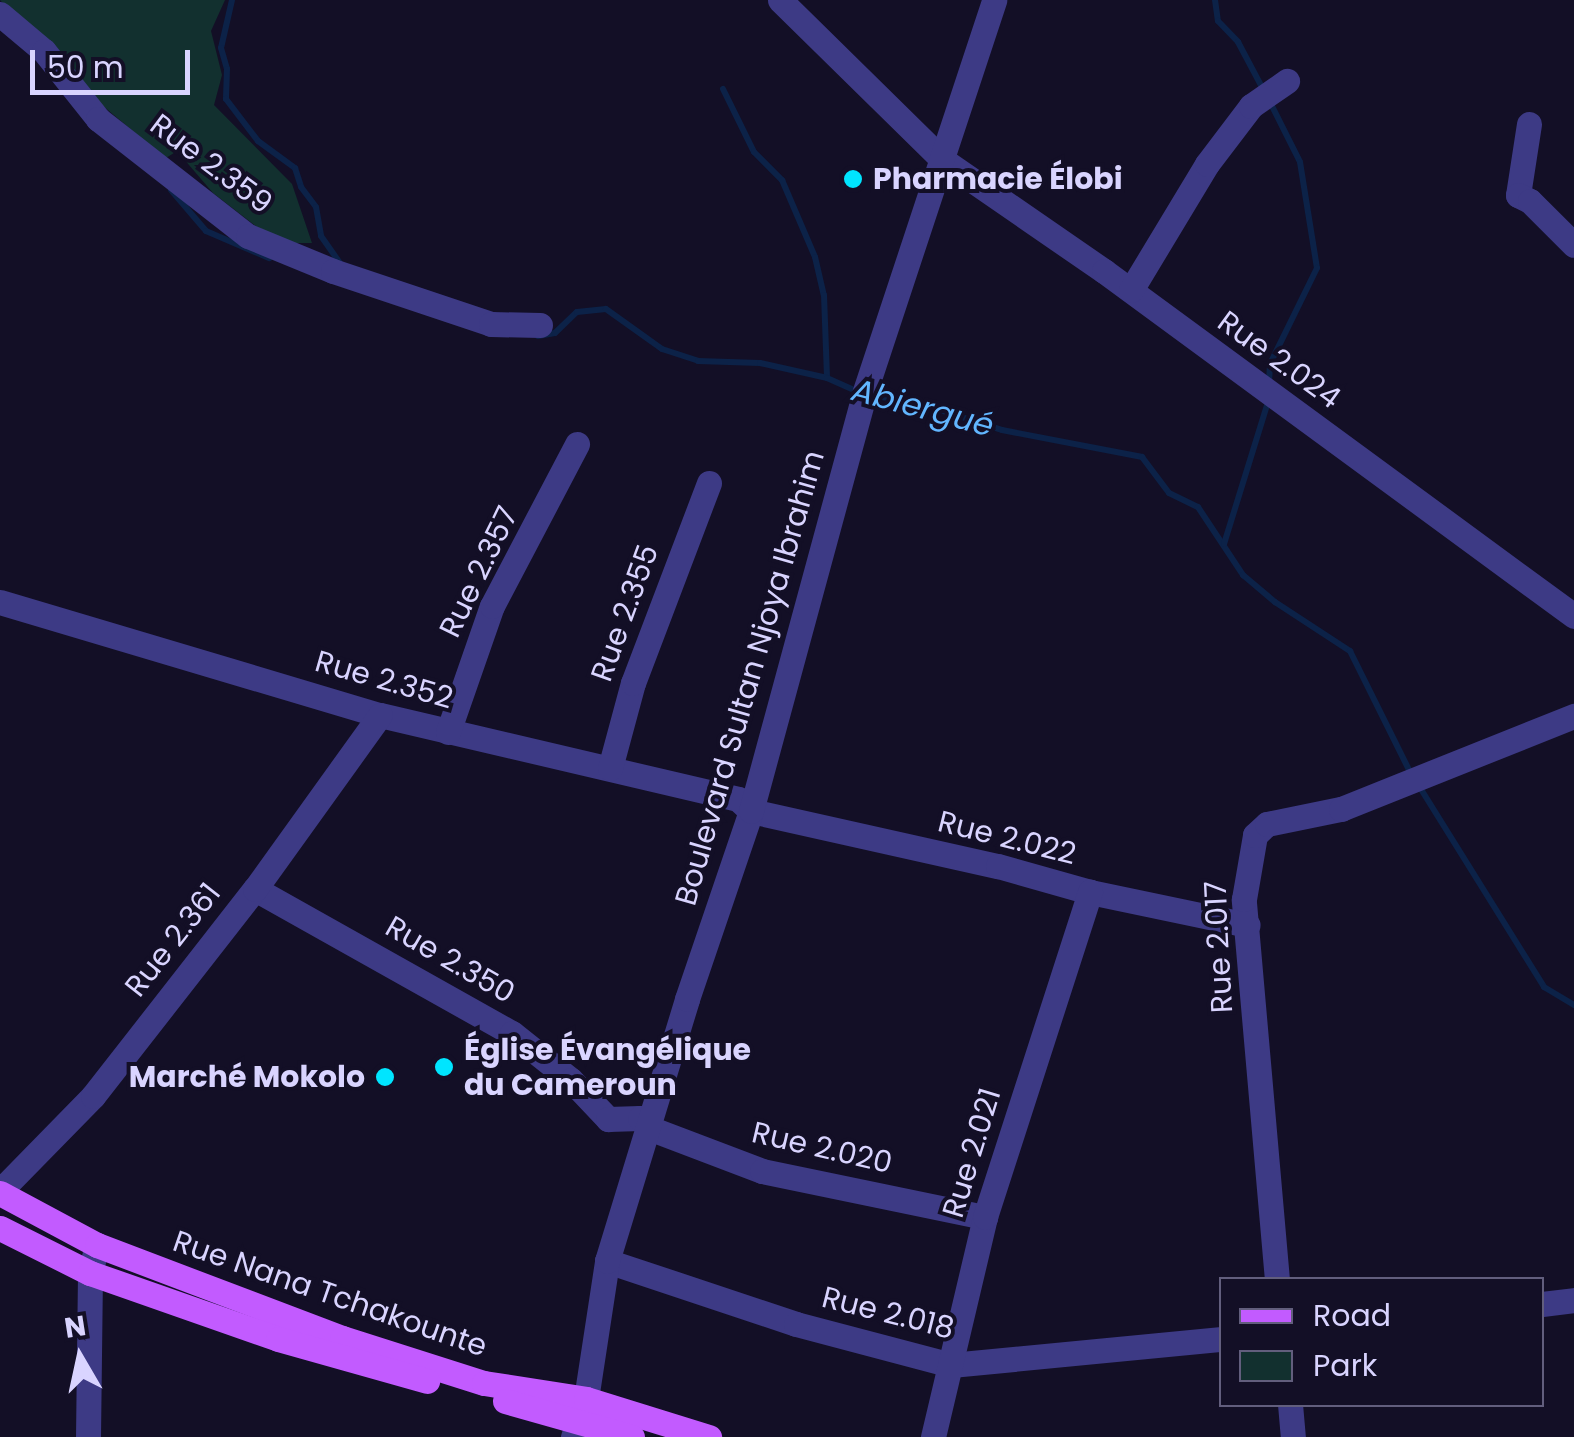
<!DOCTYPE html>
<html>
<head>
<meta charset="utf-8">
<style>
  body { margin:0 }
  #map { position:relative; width:1574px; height:1437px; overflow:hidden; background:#130f26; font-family:Poppins,sans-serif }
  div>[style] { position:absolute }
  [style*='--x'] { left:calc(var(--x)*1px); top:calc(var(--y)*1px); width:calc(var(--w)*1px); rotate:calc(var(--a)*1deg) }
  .green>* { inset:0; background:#12302f }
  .stream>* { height:6px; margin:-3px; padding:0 3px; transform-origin:3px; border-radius:3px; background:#0c2248 }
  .minor>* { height:25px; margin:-12.5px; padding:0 12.5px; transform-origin:12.5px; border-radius:12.5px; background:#3d3a85 }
  .major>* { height:25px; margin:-12.5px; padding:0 12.5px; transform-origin:12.5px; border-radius:12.5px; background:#c25bff }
  .dots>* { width:28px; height:28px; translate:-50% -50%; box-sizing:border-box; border:5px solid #130f26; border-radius:50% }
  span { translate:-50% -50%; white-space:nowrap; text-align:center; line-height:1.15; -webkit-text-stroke:8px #130f26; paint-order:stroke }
  .street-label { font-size:30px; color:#d9d4ff }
  .poi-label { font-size:30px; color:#d9d4ff; font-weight:700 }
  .left { translate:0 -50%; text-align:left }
  .right { translate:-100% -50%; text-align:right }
  .water-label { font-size:32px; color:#62b6ff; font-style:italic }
  .legend { position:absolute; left:1219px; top:1277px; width:325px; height:130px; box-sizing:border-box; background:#130f26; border:2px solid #625e7d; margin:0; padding:12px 18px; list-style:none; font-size:30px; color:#d9d4ff }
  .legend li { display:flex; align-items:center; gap:20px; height:50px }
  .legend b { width:50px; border:2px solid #625e7d }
  .north { position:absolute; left:30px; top:1307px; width:100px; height:100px; -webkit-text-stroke:8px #130f26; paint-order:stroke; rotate:351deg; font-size:28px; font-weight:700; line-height:40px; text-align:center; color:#d9d4ff }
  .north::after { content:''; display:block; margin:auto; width:35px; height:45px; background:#d9d4ff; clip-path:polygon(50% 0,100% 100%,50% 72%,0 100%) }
  .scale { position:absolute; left:30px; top:50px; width:160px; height:45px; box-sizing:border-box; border:5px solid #d9d4ff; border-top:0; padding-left:12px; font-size:30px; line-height:35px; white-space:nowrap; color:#d9d4ff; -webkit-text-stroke:8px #130f26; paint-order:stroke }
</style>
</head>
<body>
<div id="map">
  <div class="green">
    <i style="clip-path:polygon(0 0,225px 0,211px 31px,222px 75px,214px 105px,292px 184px,312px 243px,293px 243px,257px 227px,213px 193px,177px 151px,166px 158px,159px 153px,77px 84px)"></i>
  </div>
  <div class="stream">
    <i style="--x:232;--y:0;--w:49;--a:102.9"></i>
    <i style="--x:221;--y:48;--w:22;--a:74"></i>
    <i style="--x:227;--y:69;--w:30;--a:92"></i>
    <i style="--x:226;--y:99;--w:53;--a:52.7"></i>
    <i style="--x:258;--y:141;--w:46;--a:36.1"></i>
    <i style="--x:295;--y:168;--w:20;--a:72"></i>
    <i style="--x:301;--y:187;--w:25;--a:53"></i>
    <i style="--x:316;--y:207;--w:29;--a:80"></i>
    <i style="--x:321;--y:236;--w:33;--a:55"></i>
    <i style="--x:1215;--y:0;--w:21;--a:82"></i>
    <i style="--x:1218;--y:21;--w:29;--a:46"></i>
    <i style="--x:1238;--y:42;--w:53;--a:62"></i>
    <i style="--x:723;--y:89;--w:70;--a:63.8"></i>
    <i style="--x:754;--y:152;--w:40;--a:45"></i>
    <i style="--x:782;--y:180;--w:84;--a:66.8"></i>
    <i style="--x:815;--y:257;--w:39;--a:77"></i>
    <i style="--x:824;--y:295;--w:83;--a:87.9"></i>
    <i style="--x:1269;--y:100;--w:69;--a:63.4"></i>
    <i style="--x:1300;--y:162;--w:107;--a:80.9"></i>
    <i style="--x:1317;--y:268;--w:107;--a:116.1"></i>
    <i style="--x:1270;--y:364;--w:18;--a:93"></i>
    <i style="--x:171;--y:190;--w:54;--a:49.5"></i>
    <i style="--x:206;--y:231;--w:69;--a:23.2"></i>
    <i style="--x:538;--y:336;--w:17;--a:-10"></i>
    <i style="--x:555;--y:333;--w:30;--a:-44"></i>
    <i style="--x:577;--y:312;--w:29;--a:-6"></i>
    <i style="--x:606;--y:309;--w:69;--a:35.5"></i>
    <i style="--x:662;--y:349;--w:38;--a:18"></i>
    <i style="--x:698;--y:361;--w:62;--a:1.8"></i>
    <i style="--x:760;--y:363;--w:69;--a:12.6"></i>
    <i style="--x:827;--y:378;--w:32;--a:24"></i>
    <i style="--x:868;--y:395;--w:48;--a:8.5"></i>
    <i style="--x:915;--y:402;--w:91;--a:17.8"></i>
    <i style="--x:1002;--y:430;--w:143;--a:10.9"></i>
    <i style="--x:1142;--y:457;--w:45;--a:53.1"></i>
    <i style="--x:1169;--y:493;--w:32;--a:26"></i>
    <i style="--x:1198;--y:507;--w:82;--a:56.5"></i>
    <i style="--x:1243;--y:575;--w:42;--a:40.2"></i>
    <i style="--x:1275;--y:602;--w:90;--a:33.2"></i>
    <i style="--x:1350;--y:651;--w:140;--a:63.6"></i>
    <i style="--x:1224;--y:544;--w:152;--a:-72.8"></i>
    <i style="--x:1419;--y:786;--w:237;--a:58.1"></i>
    <i style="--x:1544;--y:987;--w:35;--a:31"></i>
  </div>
  <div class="minor">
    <i style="--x:780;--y:0;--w:228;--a:44.5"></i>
    <i style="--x:943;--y:160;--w:196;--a:34.6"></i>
    <i style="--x:1104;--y:271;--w:583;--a:36.28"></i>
    <i style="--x:0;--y:14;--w:57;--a:40.1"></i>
    <i style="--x:44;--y:51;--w:87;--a:51.5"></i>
    <i style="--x:98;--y:119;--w:190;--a:38"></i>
    <i style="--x:248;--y:236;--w:92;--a:22.4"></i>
    <i style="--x:333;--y:271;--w:167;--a:18.5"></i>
    <i style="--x:491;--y:324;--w:49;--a:1.2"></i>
    <i style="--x:1529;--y:124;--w:72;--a:98.8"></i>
    <i style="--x:1518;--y:195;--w:13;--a:27"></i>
    <i style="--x:1530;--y:201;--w:62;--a:45"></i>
    <i style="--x:1131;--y:290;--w:147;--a:-58.9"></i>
    <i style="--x:1207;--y:164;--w:73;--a:-52.8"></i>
    <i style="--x:1251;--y:106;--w:44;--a:-34.8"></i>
    <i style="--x:0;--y:602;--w:396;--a:16.6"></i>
    <i style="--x:380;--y:715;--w:368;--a:13.2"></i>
    <i style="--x:738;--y:799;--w:18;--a:43"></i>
    <i style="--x:751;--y:811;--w:253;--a:12.6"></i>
    <i style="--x:998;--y:866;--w:96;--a:15.8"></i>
    <i style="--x:1090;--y:892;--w:161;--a:11.8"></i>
    <i style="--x:448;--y:732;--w:133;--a:-70.8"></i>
    <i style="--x:492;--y:606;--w:183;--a:-62.3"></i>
    <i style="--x:610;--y:768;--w:88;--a:-74.9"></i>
    <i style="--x:633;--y:683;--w:214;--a:-69.2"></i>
    <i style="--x:255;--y:889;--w:295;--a:29.3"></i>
    <i style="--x:512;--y:1033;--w:75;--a:38.5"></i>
    <i style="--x:571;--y:1080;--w:54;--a:46.5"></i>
    <i style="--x:608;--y:1119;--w:32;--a:-2"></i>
    <i style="--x:640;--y:1118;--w:13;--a:48"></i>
    <i style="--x:649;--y:1128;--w:121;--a:20.8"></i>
    <i style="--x:762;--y:1171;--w:228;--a:11.7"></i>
    <i style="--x:0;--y:1191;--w:133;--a:-45.6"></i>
    <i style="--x:93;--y:1096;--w:263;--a:-52"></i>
    <i style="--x:255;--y:889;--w:214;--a:-54.3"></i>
    <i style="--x:607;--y:1261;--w:199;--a:18.4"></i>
    <i style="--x:796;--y:1324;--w:160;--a:14.8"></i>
    <i style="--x:951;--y:1365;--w:272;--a:-5.5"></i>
    <i style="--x:1277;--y:1280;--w:382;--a:-95"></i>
    <i style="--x:1244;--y:899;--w:65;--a:-80.2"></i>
    <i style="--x:1255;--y:835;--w:16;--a:-43"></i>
    <i style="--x:1267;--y:824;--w:76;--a:-11.5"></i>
    <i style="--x:1341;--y:809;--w:251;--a:-21.8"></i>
    <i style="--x:1542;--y:1304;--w:32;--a:-7"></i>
    <i style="--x:1290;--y:1404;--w:33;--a:85"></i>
    <i style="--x:88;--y:1437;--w:164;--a:-89.3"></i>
    <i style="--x:90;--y:1273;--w:29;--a:-76"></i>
    <i style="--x:573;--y:1437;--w:40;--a:-71.1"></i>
    <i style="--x:586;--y:1399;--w:140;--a:-81.3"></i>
    <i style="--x:607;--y:1261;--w:274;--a:-73"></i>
    <i style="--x:687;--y:999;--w:199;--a:-71.2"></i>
    <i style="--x:751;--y:811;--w:432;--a:-74.8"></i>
    <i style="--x:864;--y:394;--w:415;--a:-71.7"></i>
    <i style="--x:933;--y:1437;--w:226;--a:-76.7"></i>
    <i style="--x:985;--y:1217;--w:342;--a:-72.1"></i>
  </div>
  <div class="major">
    <i style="--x:0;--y:1193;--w:110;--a:28.2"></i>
    <i style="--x:97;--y:1245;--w:262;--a:20.8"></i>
    <i style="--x:342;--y:1338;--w:149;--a:17.6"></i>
    <i style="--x:484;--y:1383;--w:103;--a:8.9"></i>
    <i style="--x:586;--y:1399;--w:129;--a:17.2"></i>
    <i style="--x:0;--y:1228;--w:101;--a:26.6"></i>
    <i style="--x:90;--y:1273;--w:199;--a:19.3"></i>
    <i style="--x:278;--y:1339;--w:155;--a:15.7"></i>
    <i style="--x:505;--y:1401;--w:132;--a:15.8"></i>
  </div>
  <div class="dots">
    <i style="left:853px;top:179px;background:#00e5ff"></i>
    <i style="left:444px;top:1067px;background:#00e5ff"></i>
    <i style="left:385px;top:1077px;background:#00e5ff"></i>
  </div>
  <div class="street-label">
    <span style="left:211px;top:164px;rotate:37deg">Rue 2.359</span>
    <span style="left:1279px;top:360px;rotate:36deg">Rue 2.024</span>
    <span style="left:479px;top:572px;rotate:-64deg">Rue 2.357</span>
    <span style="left:625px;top:613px;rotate:-70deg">Rue 2.355</span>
    <span style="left:750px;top:678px;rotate:-74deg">Boulevard Sultan Njoya Ibrahim</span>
    <span style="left:384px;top:680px;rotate:16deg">Rue 2.352</span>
    <span style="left:1007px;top:838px;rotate:14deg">Rue 2.022</span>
    <span style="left:173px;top:940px;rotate:-52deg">Rue 2.361</span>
    <span style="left:1219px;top:947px;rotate:-93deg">Rue 2.017</span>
    <span style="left:450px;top:960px;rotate:30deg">Rue 2.350</span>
    <span style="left:822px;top:1148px;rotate:13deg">Rue 2.020</span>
    <span style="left:972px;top:1153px;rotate:-73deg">Rue 2.021</span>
    <span style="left:330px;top:1294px;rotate:19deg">Rue Nana Tchakounte</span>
    <span style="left:888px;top:1313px;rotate:14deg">Rue 2.018</span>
  </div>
  <div class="poi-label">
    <span class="left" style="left:873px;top:179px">Pharmacie Élobi</span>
    <span class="left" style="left:464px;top:1067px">Église Évangélique<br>du Cameroun</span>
    <span class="right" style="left:365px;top:1077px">Marché Mokolo</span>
  </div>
  <div class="water-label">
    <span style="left:923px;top:408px;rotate:15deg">Abiergué</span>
  </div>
  <ul class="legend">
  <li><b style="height:12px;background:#c25bff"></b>Road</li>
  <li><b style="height:28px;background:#12302f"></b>Park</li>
  </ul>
  <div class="north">N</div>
  <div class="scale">50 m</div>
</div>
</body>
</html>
